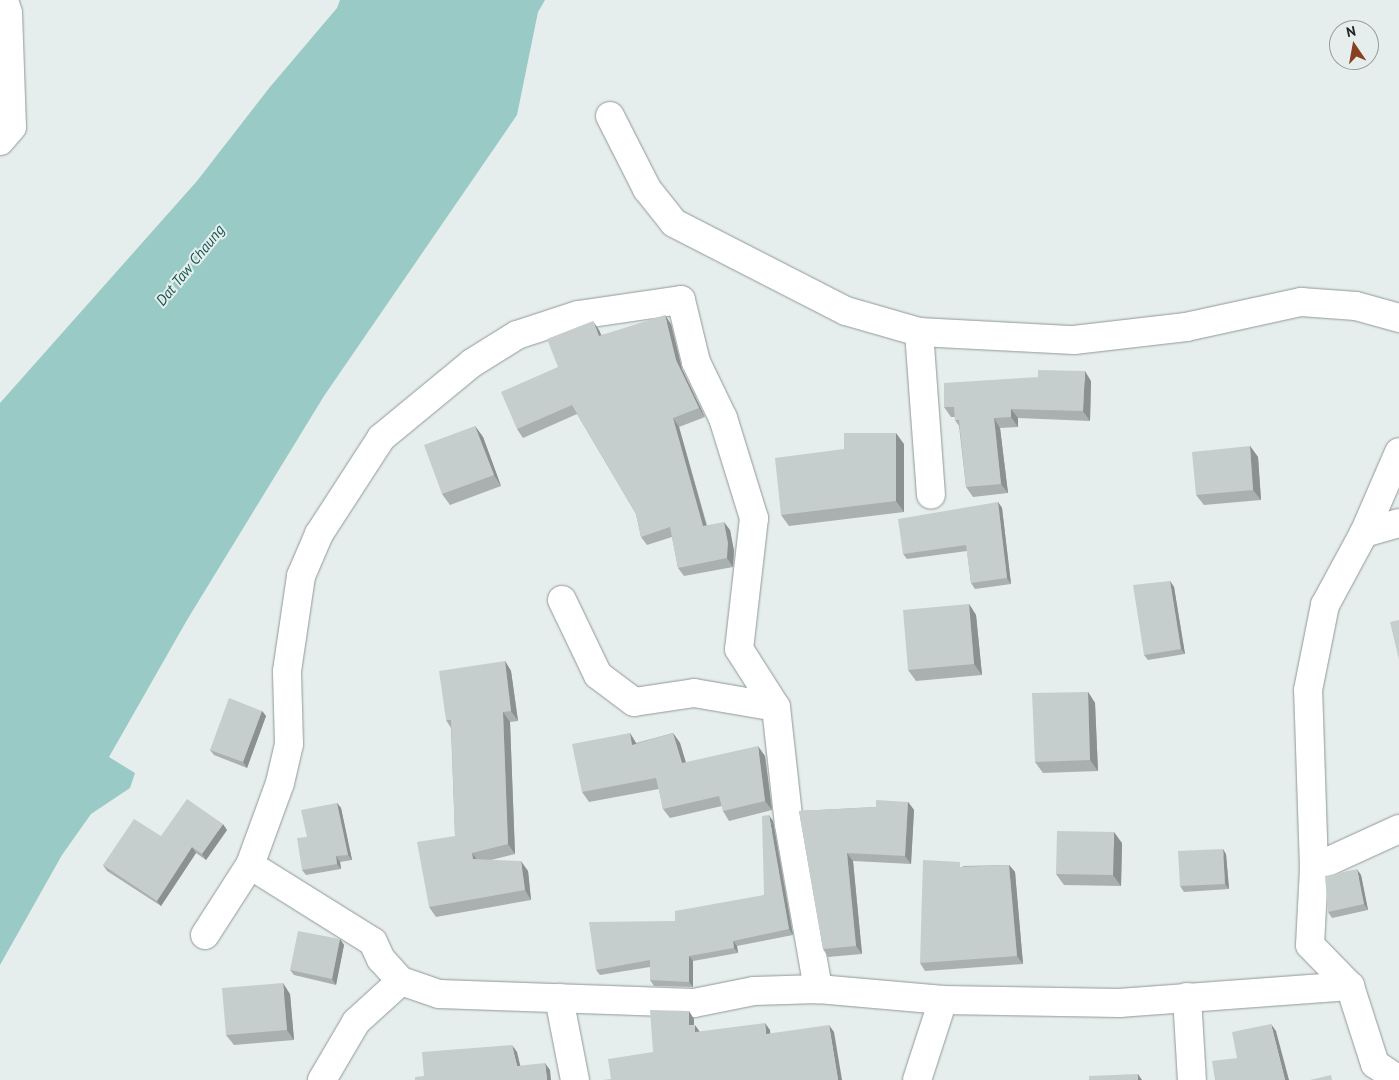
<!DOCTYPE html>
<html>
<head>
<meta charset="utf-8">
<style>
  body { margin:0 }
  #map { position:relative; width:1399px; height:1080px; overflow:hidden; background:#e6eeed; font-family:"PT Sans",sans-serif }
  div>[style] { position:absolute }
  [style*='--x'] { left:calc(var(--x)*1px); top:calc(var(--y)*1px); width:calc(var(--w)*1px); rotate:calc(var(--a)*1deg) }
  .water>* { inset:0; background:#99cac5 }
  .roads { filter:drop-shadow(0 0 1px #919897) drop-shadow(0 0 1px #919897) }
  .minor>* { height:28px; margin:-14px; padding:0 14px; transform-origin:14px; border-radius:14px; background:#fff }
  .wall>* { inset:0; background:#aab0b0 }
  .shaded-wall>* { inset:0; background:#8b9090 }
  .building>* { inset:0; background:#c6cdcd }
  span { translate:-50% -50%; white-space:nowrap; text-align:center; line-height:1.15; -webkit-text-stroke:4px #e6eeed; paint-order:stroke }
  .water-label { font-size:15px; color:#155854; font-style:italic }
  .north { position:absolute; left:1329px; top:20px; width:50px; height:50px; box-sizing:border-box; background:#e6eeed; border:1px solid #979c9c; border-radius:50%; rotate:348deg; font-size:14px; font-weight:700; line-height:20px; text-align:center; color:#202222 }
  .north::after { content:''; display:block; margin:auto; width:18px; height:22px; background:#884020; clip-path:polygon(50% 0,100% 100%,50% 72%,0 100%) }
</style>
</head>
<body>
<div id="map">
  <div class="water">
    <i style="clip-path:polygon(340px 0,545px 0,538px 12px,517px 115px,324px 396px,187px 620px,109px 757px,135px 773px,130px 788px,91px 814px,62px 855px,0 965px,0 403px,197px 181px,270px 87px,337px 8px)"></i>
  </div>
  <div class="roads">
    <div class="minor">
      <i style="--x:610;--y:116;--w:82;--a:63.1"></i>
      <i style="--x:647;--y:189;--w:43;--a:51.5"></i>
      <i style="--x:674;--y:223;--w:193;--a:27.1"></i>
      <i style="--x:846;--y:311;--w:76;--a:16"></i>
      <i style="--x:919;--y:332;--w:155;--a:3"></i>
      <i style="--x:1074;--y:340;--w:113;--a:-6.6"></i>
      <i style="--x:1186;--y:327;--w:118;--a:-12.3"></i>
      <i style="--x:1301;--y:302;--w:55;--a:4.2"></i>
      <i style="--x:1356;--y:306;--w:45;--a:15.6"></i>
      <i style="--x:0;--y:141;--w:18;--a:-49"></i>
      <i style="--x:12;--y:127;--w:114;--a:-92"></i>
      <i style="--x:8;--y:13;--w:14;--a:-107"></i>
      <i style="--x:919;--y:332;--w:163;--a:85.8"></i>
      <i style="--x:1364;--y:533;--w:36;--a:-16"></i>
      <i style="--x:562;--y:600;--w:83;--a:64.4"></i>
      <i style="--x:598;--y:675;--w:45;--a:36.9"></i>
      <i style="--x:634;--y:702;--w:61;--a:-8.5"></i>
      <i style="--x:694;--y:693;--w:83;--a:9.7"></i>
      <i style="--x:250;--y:865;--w:145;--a:32"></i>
      <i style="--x:373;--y:942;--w:19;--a:65"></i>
      <i style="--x:381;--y:959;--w:30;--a:48"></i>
      <i style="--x:1314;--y:868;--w:94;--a:-24.6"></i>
      <i style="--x:205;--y:935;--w:83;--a:-57.3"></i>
      <i style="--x:250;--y:865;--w:87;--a:-69.9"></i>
      <i style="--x:280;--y:783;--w:40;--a:-77"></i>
      <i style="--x:289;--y:744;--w:73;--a:-91.6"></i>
      <i style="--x:287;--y:671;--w:96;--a:-81.6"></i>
      <i style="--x:301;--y:576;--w:46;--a:-66.8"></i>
      <i style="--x:319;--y:534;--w:114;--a:-57.1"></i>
      <i style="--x:381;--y:438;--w:118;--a:-39.5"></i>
      <i style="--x:472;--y:363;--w:53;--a:-31.9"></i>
      <i style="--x:517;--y:335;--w:64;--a:-18.2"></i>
      <i style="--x:578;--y:315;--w:104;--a:-8.3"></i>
      <i style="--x:681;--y:300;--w:64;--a:76.4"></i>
      <i style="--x:696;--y:362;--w:62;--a:64.3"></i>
      <i style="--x:723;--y:418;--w:105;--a:72.8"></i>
      <i style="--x:754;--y:518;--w:132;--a:96.5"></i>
      <i style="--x:739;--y:649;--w:69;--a:57.5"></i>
      <i style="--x:776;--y:707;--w:118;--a:83.7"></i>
      <i style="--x:789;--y:824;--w:168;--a:80"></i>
      <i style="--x:1187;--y:997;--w:83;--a:86.6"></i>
      <i style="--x:559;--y:998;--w:84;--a:79"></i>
      <i style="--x:322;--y:1080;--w:67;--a:-59.6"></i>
      <i style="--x:356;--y:1022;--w:61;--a:-42.3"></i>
      <i style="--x:401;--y:981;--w:40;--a:18.9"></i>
      <i style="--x:439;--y:994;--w:255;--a:2"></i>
      <i style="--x:694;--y:1003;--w:61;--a:-11.3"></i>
      <i style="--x:754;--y:991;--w:64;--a:-1.8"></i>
      <i style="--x:818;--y:989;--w:125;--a:5"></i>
      <i style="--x:943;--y:1000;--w:176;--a:1"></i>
      <i style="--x:1119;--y:1003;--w:232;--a:-4.2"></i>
      <i style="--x:917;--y:1080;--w:84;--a:-72"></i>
      <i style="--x:1399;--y:1080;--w:29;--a:-146"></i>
      <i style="--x:1375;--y:1064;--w:82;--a:-107.8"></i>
      <i style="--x:1350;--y:986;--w:57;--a:-134.3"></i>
      <i style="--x:1310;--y:945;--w:77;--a:-87"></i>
      <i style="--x:1314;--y:868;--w:178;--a:-91.9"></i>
      <i style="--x:1308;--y:690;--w:87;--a:-78.7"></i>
      <i style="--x:1325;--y:605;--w:82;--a:-61.6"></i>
      <i style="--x:1364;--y:533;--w:88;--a:-66.6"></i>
    </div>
  </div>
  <div class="wall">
    <i style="clip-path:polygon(671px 324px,682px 369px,705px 417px,679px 427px,707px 525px,730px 530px,734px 551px,733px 567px,684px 576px,678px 568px,672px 537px,647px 545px,641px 537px,636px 514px,577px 414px,523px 438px,517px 429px,558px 367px,599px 330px,601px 335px)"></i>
    <i style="clip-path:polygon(1091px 381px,1090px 421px,1018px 418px,1018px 427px,1000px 428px,1008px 493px,973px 497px,966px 487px,959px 426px,955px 420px,955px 417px,951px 417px,944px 407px)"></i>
    <i style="clip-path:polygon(475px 426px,483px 437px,501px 486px,450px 505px,442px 494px)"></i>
    <i style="clip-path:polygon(904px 444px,904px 512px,789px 526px,781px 515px)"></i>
    <i style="clip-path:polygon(1250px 446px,1258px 457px,1261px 500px,1204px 505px,1196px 495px)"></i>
    <i style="clip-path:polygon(998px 502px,1002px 508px,1011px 584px,975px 589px,971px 583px,967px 551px,907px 559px,903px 554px)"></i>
    <i style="clip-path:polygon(1170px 581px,1174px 587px,1185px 654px,1148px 660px,1144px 655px)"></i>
    <i style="clip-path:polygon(969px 604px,976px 615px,982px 675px,916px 681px,908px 670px)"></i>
    <i style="clip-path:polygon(505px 661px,511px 671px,518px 721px,510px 722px,515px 854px,491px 860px,528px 871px,531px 900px,436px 917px,429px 907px,455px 836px,451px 728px,446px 720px)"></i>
    <i style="clip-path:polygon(1088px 692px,1095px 703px,1098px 771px,1043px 773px,1035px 762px)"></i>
    <i style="clip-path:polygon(262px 711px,266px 716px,247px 768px,214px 755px,210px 750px)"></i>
    <i style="clip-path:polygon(630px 733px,636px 743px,673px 733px,680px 743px,686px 763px,765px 756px,772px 810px,729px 821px,723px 811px,722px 806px,670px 818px,663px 809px,659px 789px,589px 802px,582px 792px)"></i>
    <i style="clip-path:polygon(908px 802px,914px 810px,911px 864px,853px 861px,862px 954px,828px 957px,823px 949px,799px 811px,876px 807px)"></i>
    <i style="clip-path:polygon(337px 803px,341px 808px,352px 860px,340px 862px,341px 869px,306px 875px,302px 870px,307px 837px)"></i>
    <i style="clip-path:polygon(773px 821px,793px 935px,737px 946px,738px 953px,693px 961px,693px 987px,654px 986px,650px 980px,650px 967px,600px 975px,596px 970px,764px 895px)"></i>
    <i style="clip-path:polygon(227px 830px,206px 860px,196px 853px,161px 906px,107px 871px,103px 865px,161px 836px)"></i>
    <i style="clip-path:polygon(1122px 843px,1121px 886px,1064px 885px,1056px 874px)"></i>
    <i style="clip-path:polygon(1226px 854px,1229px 889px,1184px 892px,1180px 886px)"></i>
    <i style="clip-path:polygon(1009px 865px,1015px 872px,1023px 964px,925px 971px,920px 963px,963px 866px)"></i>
    <i style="clip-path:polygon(1361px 875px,1368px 910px,1332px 918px,1328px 912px)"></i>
    <i style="clip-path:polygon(340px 939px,344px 945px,336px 985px,294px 975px,290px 970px)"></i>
    <i style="clip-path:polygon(290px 994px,294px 1040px,234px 1045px,226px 1035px)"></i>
  </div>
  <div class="shaded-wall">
    <i style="clip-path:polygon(665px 315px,671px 324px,682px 369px,705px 417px,699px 408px,676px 360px)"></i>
    <i style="clip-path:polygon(593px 321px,599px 330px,605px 344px,599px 336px)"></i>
    <i style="clip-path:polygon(1085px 371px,1091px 381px,1090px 421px,1083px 411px)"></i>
    <i style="clip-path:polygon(1011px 409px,1018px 418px,1018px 427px,1011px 417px)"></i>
    <i style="clip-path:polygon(673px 418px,679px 427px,709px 535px,703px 526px)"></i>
    <i style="clip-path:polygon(994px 418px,1000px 428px,1008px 493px,1001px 484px)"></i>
    <i style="clip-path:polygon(475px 426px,483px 437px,501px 486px,494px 475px)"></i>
    <i style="clip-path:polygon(896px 433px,904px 444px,904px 512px,896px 501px)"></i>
    <i style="clip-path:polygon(1250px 446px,1258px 457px,1261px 500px,1253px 490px)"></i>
    <i style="clip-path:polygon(998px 502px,1002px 508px,1011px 584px,1007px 578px)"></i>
    <i style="clip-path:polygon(724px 522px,730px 530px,734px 551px,733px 567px,727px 558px)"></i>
    <i style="clip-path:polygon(1170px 581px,1174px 587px,1185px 654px,1181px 649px)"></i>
    <i style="clip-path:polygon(969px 604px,976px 615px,982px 675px,974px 664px)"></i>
    <i style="clip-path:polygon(505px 661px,511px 671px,518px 721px,511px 711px)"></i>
    <i style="clip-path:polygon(1088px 692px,1095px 703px,1098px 771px,1090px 760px)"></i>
    <i style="clip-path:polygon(262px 711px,266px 716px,247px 768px,243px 762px)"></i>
    <i style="clip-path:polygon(503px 712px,510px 722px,515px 854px,508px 844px)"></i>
    <i style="clip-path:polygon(630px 733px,636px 743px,638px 754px,632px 745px)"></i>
    <i style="clip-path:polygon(673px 733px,680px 743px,689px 773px,682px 763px)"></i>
    <i style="clip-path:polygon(758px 746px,765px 756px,772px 810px,765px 801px)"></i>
    <i style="clip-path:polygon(908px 802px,914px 810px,911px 864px,905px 856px)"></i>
    <i style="clip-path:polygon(337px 803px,341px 808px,352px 860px,348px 855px)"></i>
    <i style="clip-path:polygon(769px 815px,773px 821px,793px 935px,789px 929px)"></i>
    <i style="clip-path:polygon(223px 824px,227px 830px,206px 860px,202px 854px)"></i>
    <i style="clip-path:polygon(1114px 832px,1122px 843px,1121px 886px,1113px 875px)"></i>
    <i style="clip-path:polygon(192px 847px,196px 853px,161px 906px,157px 901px)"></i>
    <i style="clip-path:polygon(1223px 849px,1226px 854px,1229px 889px,1225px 884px)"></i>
    <i style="clip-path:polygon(472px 853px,479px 863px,473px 859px)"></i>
    <i style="clip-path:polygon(847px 853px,853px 861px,862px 954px,856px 946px)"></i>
    <i style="clip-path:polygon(336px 856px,340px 862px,341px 869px,337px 864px)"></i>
    <i style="clip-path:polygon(521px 861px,528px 871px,531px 900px,525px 890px)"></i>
    <i style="clip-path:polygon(1009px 865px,1015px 872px,1023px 964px,1017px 956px)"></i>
    <i style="clip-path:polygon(1357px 869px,1361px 875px,1368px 910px,1364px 904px)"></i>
    <i style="clip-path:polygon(340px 939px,344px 945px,336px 985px,332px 979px)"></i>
    <i style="clip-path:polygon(733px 941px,737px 946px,738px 953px,734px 948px)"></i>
    <i style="clip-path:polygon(689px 956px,693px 961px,693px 987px,689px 982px)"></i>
    <i style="clip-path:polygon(283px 983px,290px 994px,294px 1040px,287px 1030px)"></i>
    <i style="clip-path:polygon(689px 1011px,694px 1019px,694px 1032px,689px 1025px)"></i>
    <i style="clip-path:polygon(765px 1023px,770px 1030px,771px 1041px,766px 1034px)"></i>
    <i style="clip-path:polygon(1271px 1024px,1276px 1031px,1289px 1080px,1285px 1080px)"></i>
    <i style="clip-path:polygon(695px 1025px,700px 1032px,695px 1032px)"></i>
    <i style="clip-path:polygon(829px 1025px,834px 1032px,842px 1080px,838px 1080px)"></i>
    <i style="clip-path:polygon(512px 1045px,517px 1052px,522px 1073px,517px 1066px)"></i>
    <i style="clip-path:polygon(545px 1063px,550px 1070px,551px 1080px,547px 1080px)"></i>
    <i style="clip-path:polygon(1138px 1074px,1142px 1080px,1138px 1080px)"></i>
  </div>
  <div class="building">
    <i style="clip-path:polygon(665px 315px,676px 360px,699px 408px,673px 418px,703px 526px,724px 522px,728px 543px,727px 558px,678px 568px,670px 527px,641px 537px,636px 514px,572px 405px,517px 429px,501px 392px,558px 367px,547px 339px,593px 321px,599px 336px)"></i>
    <i style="clip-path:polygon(1038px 370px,1085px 371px,1083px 411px,1011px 409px,1011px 417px,994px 418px,1001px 484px,966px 487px,959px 420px,955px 420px,954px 407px,944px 407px,944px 383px,1038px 377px)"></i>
    <i style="clip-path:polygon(475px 426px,494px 475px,442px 494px,424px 445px)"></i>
    <i style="clip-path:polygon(844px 433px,896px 433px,896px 501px,781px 515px,775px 458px,844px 449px)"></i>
    <i style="clip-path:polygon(1250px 446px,1253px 490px,1196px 495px,1192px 452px)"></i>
    <i style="clip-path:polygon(998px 502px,1007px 578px,971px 583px,966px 545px,903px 554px,898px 519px)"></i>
    <i style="clip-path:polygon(1170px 581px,1181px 649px,1144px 655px,1133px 585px)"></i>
    <i style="clip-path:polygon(969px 604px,974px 664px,908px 670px,903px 610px)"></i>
    <i style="clip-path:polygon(1399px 620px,1399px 660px,1390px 622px)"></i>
    <i style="clip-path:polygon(505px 661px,511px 711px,503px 712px,508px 844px,472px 853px,473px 859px,521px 861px,525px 890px,429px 907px,417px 842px,455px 836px,451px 720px,446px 720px,439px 671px)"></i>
    <i style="clip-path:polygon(1088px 692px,1090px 760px,1035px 762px,1032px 693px)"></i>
    <i style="clip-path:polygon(229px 698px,262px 711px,243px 762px,210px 750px)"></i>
    <i style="clip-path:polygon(630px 733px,632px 745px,673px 733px,682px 763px,758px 746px,765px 801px,723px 811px,719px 796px,663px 809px,656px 778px,582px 792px,572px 744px)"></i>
    <i style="clip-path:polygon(187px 799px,223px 824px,202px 854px,192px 847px,157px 901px,103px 865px,134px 819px,161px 836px)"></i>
    <i style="clip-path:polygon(876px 800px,908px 802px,905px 856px,847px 853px,856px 946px,823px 949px,799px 811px,876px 807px)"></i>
    <i style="clip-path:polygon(337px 803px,348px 855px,336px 856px,337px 864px,302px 870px,297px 838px,307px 837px,301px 810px)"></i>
    <i style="clip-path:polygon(769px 815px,789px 929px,733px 941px,734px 948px,689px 956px,689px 982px,650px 980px,650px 960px,596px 970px,589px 922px,675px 921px,675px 911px,764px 895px,762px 816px)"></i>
    <i style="clip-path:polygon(1057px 831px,1114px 832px,1113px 875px,1056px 874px)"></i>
    <i style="clip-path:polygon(1223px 849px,1225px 884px,1180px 886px,1178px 851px)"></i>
    <i style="clip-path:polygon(923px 860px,960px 862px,960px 867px,1009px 865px,1017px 956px,920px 963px)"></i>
    <i style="clip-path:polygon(1357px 869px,1364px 904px,1328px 912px,1325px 876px)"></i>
    <i style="clip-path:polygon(298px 931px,340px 939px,332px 979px,290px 970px)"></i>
    <i style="clip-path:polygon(283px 983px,287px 1030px,226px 1035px,222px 988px)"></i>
    <i style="clip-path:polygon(650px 1010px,689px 1011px,689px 1025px,695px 1025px,695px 1032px,765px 1023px,766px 1034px,829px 1025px,838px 1080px,603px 1080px,611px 1079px,608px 1059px,653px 1052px)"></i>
    <i style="clip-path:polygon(1271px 1024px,1285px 1080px,1215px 1080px,1212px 1061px,1237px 1058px,1232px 1032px)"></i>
    <i style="clip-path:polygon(512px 1045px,517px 1066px,545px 1063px,547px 1080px,415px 1080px,415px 1077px,424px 1076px,422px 1052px)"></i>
    <i style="clip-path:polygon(1138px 1074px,1138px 1080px,1089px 1080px,1089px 1076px)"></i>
    <i style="clip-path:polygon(1331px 1075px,1332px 1080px,1310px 1080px)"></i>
  </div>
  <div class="water-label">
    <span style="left:190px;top:265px;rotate:-51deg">Dat Taw Chaung</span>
  </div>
  <div class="north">N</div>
</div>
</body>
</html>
